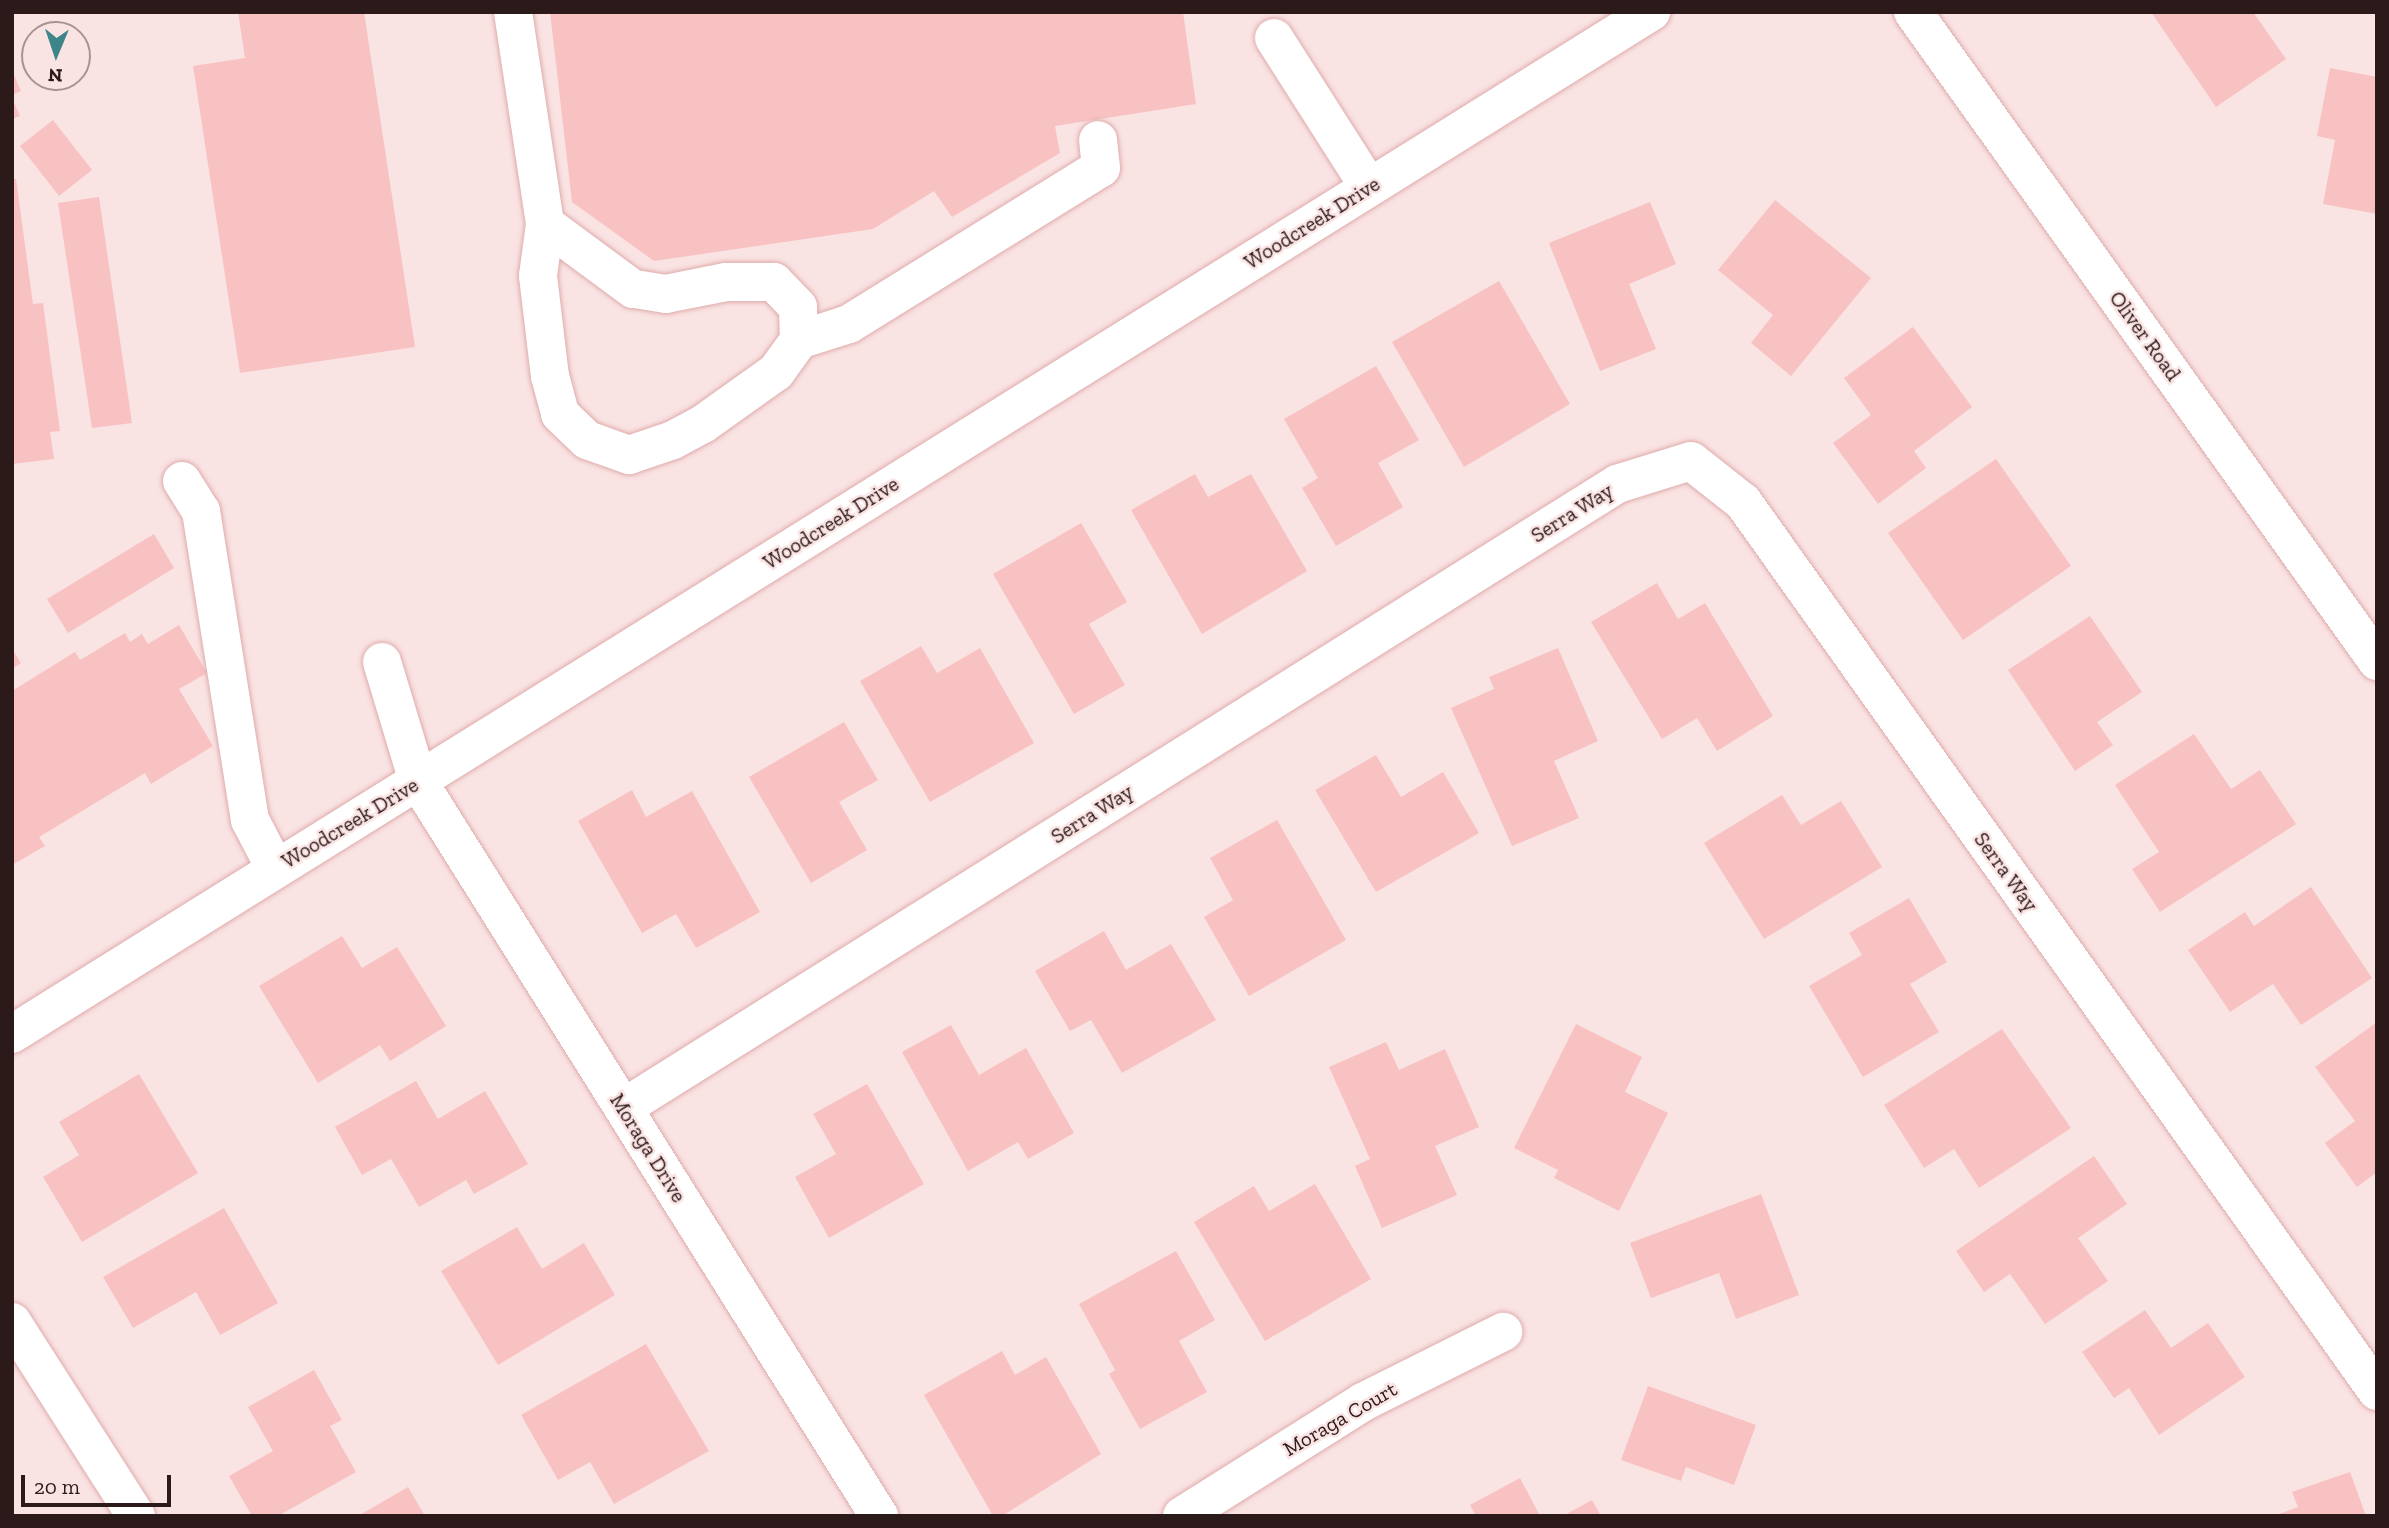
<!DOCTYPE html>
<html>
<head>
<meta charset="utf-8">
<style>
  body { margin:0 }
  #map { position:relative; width:2389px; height:1528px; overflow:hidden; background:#fae3e3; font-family:"Zilla Slab",serif }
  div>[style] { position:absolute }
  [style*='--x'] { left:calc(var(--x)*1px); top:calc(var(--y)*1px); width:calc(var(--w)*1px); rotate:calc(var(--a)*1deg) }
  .building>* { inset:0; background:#f8c2c2 }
  .roads { filter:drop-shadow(0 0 2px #dfabab) drop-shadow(0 0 2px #dfabab) }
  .minor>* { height:38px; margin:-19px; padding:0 19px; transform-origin:19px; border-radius:19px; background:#fff }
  span { translate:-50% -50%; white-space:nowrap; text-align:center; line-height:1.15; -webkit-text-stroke:5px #fae3e3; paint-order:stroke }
  .street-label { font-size:21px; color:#2c1919 }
  .frame { position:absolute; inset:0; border:14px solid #2c1919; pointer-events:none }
  .north { position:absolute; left:21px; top:21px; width:70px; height:70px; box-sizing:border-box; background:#fae3e3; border:2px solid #a89292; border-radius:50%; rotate:182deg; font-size:19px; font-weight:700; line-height:28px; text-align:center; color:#2c1919 }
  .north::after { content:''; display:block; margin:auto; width:24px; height:32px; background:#3d8588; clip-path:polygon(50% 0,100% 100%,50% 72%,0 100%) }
  .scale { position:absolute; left:21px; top:1475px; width:150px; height:32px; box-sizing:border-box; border:4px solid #2c1919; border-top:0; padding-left:9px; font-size:21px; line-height:24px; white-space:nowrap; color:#2c1919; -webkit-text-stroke:5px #fae3e3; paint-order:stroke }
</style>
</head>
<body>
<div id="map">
  <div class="building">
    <i style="clip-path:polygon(238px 12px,364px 12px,415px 347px,240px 373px,193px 66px,245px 58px)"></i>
    <i style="clip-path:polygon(550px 12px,1183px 12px,1196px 104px,1055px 126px,1060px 153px,952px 217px,934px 191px,873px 229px,654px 261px,572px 202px)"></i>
    <i style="clip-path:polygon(2151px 12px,2253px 12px,2286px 59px,2216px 107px)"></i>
    <i style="clip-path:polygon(2330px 68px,2377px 77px,2377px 214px,2323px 204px,2335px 140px,2317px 136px)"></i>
    <i style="clip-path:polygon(12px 70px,21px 91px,12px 95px)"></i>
    <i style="clip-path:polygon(12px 98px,20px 116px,12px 119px)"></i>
    <i style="clip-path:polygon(53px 120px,92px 170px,59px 196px,20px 146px)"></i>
    <i style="clip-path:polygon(12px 179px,16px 179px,33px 304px,43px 303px,60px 431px,50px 432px,54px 459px,12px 464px)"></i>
    <i style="clip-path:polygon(99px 197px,132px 423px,92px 428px,58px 203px)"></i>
    <i style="clip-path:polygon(1775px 200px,1871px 278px,1791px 376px,1751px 343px,1773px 315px,1718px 270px)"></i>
    <i style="clip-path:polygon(1650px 202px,1676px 264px,1629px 284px,1656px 349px,1600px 371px,1549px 243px)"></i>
    <i style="clip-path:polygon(1499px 281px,1570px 404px,1464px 467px,1392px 342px)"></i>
    <i style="clip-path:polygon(1913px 327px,1972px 407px,1914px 451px,1926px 468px,1878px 504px,1833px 443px,1871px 415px,1844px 378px)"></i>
    <i style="clip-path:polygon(1376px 366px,1419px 440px,1378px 463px,1403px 507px,1336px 546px,1302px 488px,1318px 478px,1284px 419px)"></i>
    <i style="clip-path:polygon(1996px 459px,2071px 566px,1963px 640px,1888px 533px)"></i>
    <i style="clip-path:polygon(1195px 474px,1208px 497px,1251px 474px,1307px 571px,1202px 634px,1131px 510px)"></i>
    <i style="clip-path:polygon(1081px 523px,1127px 602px,1089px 624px,1125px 685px,1074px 714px,993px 574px)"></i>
    <i style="clip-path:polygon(154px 534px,174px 568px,68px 633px,47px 599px)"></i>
    <i style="clip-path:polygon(1657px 583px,1678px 619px,1705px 603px,1773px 716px,1717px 751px,1697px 718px,1662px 739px,1591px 622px)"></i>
    <i style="clip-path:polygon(2090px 616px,2142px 692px,2097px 722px,2113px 745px,2075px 771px,2008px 670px)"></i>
    <i style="clip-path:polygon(179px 625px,207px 673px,179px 689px,213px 746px,151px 784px,145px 773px,39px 837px,45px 846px,12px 865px,12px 691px,75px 652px,80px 660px,125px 633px,130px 642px,142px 634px,148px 644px)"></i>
    <i style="clip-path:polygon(921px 646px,937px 673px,980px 648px,1034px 743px,930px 802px,860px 681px)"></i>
    <i style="clip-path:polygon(1558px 648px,1598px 741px,1554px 761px,1579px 818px,1512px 846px,1451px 708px,1494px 689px,1489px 677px)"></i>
    <i style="clip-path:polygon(12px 649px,21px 663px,12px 669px)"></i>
    <i style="clip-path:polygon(844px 722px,878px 780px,839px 802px,867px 850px,811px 883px,749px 777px)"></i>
    <i style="clip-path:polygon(2194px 734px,2231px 789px,2260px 770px,2296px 824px,2160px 912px,2132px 869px,2159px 852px,2115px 785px)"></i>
    <i style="clip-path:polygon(1376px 755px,1401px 797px,1443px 772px,1479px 833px,1376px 892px,1315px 790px)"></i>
    <i style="clip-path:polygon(632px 790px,646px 817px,692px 791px,760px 912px,696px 948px,676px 914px,642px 933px,578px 821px)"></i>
    <i style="clip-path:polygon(1782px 795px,1801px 825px,1841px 801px,1882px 867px,1764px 939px,1704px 843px)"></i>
    <i style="clip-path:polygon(1277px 820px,1346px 940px,1249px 996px,1204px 917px,1233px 900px,1210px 858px)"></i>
    <i style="clip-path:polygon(2311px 887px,2372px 978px,2301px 1025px,2273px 984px,2230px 1012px,2188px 950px,2245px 912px,2254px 926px)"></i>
    <i style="clip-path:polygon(1909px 898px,1947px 962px,1910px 984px,1939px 1032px,1863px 1077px,1809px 986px,1862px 955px,1849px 933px)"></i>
    <i style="clip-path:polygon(1104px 931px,1126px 970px,1171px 944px,1216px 1020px,1122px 1073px,1091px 1020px,1070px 1031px,1035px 971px)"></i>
    <i style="clip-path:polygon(342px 936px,362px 968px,397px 947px,446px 1026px,390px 1061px,380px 1045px,318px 1083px,259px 986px)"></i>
    <i style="clip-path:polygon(2377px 1022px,2377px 1172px,2357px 1187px,2325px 1143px,2355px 1121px,2315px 1067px)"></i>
    <i style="clip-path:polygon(1576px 1024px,1642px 1057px,1625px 1092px,1668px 1113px,1619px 1211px,1554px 1178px,1558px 1170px,1514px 1148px)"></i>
    <i style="clip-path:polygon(951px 1025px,979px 1075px,1026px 1048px,1074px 1133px,1028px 1159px,1018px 1142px,968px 1171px,902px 1052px)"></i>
    <i style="clip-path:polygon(2002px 1029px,2071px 1128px,1979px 1188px,1954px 1149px,1924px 1168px,1884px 1105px)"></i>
    <i style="clip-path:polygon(1386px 1042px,1399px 1070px,1445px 1049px,1479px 1127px,1435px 1146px,1457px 1195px,1382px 1228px,1355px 1166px,1370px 1159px,1329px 1067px)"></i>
    <i style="clip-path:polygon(139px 1074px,198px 1173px,82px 1242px,43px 1177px,79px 1155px,59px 1122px)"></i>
    <i style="clip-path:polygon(416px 1081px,438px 1119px,485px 1091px,528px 1164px,474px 1194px,466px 1180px,419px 1207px,391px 1159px,362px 1175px,335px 1127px)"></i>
    <i style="clip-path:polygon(867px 1084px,924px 1184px,829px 1238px,795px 1177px,836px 1154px,813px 1114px)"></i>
    <i style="clip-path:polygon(2094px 1156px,2127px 1204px,2078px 1238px,2108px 1281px,2045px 1324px,2010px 1274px,1984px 1292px,1956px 1251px)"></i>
    <i style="clip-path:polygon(1315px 1184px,1371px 1279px,1265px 1341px,1194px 1222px,1254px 1186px,1269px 1211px)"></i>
    <i style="clip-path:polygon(1761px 1194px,1799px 1295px,1736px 1319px,1719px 1273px,1651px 1298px,1630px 1243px)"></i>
    <i style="clip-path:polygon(224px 1208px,278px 1303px,220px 1335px,196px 1292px,133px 1328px,103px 1277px)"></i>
    <i style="clip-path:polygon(517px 1227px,542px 1269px,584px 1243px,615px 1295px,498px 1365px,441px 1271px)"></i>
    <i style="clip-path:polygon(1176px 1251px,1215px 1320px,1179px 1341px,1207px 1392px,1140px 1429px,1109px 1374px,1115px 1370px,1079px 1304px)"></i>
    <i style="clip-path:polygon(2145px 1310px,2171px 1348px,2208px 1323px,2245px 1377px,2159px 1435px,2129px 1388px,2114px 1398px,2082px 1352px)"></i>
    <i style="clip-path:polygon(646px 1344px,709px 1451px,614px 1504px,590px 1462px,558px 1480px,521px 1415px)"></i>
    <i style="clip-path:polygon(1002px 1351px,1015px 1375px,1046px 1357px,1101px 1454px,1002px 1516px,993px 1516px,924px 1395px)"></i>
    <i style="clip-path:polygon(314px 1370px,342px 1420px,330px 1426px,356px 1472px,278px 1516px,252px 1516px,229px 1476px,273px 1451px,248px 1407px)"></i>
    <i style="clip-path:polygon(1648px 1386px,1756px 1425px,1734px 1485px,1686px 1467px,1681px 1481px,1621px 1460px)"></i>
    <i style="clip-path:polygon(2350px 1472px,2366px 1516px,2274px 1516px,2298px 1507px,2292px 1492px)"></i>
    <i style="clip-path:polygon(1520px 1478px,1540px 1516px,1476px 1516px,1470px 1505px)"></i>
    <i style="clip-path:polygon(408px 1487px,425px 1516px,358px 1516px)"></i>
    <i style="clip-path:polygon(1592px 1500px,1601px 1516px,1563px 1516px)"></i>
  </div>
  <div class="roads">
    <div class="minor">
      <i style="--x:513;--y:12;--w:214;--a:81.4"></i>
      <i style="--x:545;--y:224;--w:52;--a:97.7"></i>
      <i style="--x:538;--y:276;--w:101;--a:83.2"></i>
      <i style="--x:550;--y:376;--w:39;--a:75"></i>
      <i style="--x:560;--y:414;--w:37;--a:44"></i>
      <i style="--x:587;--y:440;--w:45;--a:19.7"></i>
      <i style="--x:629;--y:455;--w:46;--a:-18.8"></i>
      <i style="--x:673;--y:440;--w:34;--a:-28"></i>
      <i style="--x:703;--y:424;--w:90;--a:-35.5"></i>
      <i style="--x:776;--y:372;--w:39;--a:-54"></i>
      <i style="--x:799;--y:340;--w:33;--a:-92"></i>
      <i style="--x:798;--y:307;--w:35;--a:-134"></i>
      <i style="--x:774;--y:282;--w:48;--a:180"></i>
      <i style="--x:726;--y:282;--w:61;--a:168.7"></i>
      <i style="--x:666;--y:294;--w:33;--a:-171"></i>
      <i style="--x:633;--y:289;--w:109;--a:-143.5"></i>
      <i style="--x:1913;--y:12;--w:798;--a:54.44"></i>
      <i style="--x:1274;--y:38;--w:177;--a:57.5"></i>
      <i style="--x:799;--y:340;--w:52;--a:-17.7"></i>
      <i style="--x:849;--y:324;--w:296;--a:-31.8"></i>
      <i style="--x:1101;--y:168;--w:28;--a:-96"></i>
      <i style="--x:182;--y:481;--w:36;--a:58"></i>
      <i style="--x:201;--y:511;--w:313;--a:81"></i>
      <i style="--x:250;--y:820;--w:54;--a:62.5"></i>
      <i style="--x:382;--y:662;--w:124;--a:73.2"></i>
      <i style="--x:418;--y:781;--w:868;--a:57.9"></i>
      <i style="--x:12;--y:1034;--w:1932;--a:-31.95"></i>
      <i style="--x:623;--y:1108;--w:1174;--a:-32.12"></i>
      <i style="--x:1617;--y:484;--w:77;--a:-17.3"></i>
      <i style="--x:1691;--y:461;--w:66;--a:38.3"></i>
      <i style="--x:1743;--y:502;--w:1092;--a:54.51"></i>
      <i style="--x:12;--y:1322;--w:230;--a:57.4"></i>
      <i style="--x:1182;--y:1516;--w:214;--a:-32.2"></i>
      <i style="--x:1363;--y:1402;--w:157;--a:-26.6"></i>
    </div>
  </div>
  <div class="street-label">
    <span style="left:1312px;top:223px;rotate:-32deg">Woodcreek Drive</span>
    <span style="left:2145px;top:336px;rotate:54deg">Oliver Road</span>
    <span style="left:1572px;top:513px;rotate:-32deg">Serra Way</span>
    <span style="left:831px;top:523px;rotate:-32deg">Woodcreek Drive</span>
    <span style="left:1092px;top:814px;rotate:-32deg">Serra Way</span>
    <span style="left:350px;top:823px;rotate:-31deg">Woodcreek Drive</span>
    <span style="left:2006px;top:872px;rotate:54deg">Serra Way</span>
    <span style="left:648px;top:1148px;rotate:58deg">Moraga Drive</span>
    <span style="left:1340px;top:1419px;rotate:-30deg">Moraga Court</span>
  </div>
  <div class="frame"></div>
  <div class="north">N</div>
  <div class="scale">20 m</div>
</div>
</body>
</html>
